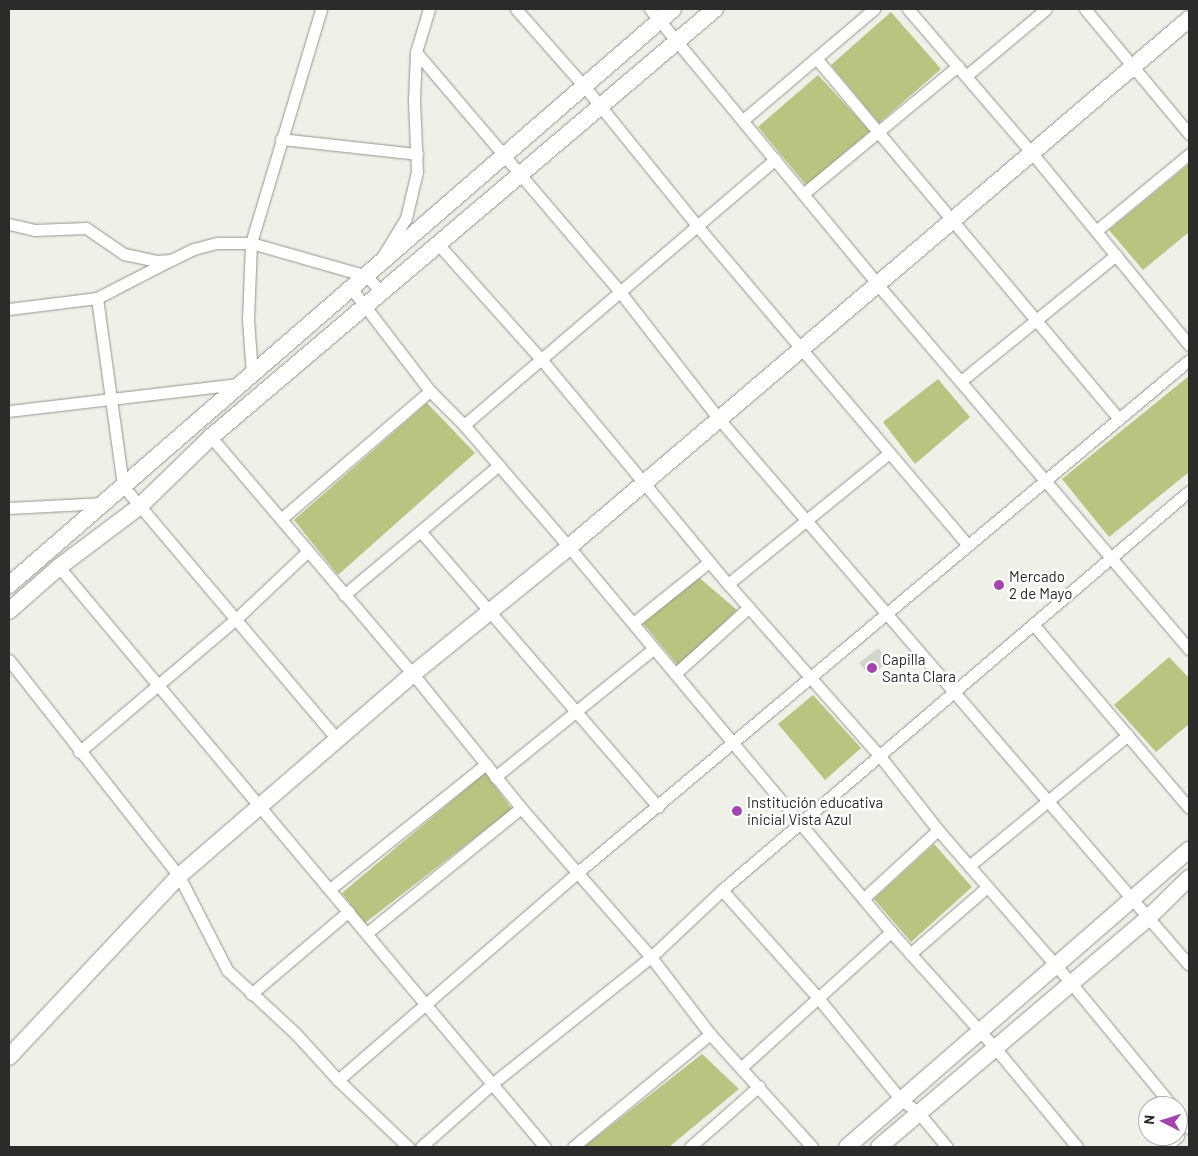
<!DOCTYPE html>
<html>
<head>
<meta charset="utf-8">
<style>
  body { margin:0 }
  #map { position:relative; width:1198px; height:1156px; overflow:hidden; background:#eff0e8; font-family:Barlow,sans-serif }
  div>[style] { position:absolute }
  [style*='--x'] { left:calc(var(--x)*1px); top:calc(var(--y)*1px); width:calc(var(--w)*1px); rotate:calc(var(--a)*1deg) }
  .green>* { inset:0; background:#bbc381 }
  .building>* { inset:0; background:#d4d6ce }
  .roads { filter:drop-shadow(0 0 1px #94958d) drop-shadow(0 0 1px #94958d) }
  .street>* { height:11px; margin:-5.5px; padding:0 5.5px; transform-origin:5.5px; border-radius:5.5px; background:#fff }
  .secondary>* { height:16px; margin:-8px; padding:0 8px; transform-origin:8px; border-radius:8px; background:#fff }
  .dots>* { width:14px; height:14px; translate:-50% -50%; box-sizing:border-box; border:2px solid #fff; border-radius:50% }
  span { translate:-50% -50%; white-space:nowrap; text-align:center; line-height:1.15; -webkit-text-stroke:5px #fff; paint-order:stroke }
  .poi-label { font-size:15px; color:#2b2c29 }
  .left { translate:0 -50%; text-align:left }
  .frame { position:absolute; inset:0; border:10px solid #2b2c29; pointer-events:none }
  .north { position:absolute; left:1138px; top:1096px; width:50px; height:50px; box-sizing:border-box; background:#fff; border:1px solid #aaaba9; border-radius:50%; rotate:275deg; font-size:14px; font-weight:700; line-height:20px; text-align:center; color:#2b2c29 }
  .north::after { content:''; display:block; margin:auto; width:18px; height:22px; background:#a445ad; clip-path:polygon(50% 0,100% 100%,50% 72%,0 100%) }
</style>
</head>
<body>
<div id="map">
  <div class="green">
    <i style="clip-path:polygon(891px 12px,941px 69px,879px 123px,831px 65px)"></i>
    <i style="clip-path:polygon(818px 75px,870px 131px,806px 185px,758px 127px)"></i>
    <i style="clip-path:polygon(1189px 164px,1189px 232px,1143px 270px,1109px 230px)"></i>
    <i style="clip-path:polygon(1189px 376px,1189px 472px,1109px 537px,1062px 479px)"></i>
    <i style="clip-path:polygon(938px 379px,970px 417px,915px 464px,883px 422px)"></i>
    <i style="clip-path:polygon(427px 403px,475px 453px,338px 575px,294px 520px)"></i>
    <i style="clip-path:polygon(695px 574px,737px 610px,680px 668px,641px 621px)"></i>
    <i style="clip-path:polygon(1169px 657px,1189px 678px,1189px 724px,1156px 752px,1114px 705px)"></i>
    <i style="clip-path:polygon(813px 695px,861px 748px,825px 780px,778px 724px)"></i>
    <i style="clip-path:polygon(485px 773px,512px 809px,365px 923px,342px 893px)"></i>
    <i style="clip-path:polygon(934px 844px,972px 887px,911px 942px,874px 899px)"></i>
    <i style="clip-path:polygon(702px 1054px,739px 1089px,669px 1147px,584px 1147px)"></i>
  </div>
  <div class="building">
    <i style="clip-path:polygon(878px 648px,889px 661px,870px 676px,859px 663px)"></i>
  </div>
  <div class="roads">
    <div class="street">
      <i style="--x:516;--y:9;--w:103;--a:48.6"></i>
      <i style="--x:584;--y:86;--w:181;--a:51"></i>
      <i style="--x:698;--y:227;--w:417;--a:49.7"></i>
      <i style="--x:650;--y:9;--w:358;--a:50.4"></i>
      <i style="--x:878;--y:285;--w:479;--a:49.5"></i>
      <i style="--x:908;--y:9;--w:190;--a:49.3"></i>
      <i style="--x:1032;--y:153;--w:248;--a:50.7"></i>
      <i style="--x:1085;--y:9;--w:163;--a:50.2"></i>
      <i style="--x:416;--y:52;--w:315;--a:49.6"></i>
      <i style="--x:620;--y:292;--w:161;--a:52.1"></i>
      <i style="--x:719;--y:419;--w:720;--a:49.28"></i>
      <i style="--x:816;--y:58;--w:471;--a:50"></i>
      <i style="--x:966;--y:76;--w:104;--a:-39.9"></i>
      <i style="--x:743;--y:120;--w:172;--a:-40.3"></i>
      <i style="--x:281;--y:139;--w:137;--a:6.3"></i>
      <i style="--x:803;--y:194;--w:201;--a:-39.6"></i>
      <i style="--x:9;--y:224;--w:27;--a:13"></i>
      <i style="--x:35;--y:230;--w:51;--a:-2.2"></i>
      <i style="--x:86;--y:228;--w:46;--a:34.4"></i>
      <i style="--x:124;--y:254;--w:33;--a:12"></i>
      <i style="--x:156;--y:261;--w:15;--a:-4"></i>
      <i style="--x:171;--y:260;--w:25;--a:-26"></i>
      <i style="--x:194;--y:249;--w:24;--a:-15"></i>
      <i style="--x:217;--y:243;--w:34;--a:0"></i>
      <i style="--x:251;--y:243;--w:121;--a:15.9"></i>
      <i style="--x:367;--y:276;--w:23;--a:49"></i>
      <i style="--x:1096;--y:231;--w:121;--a:-39.6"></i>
      <i style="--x:438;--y:244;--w:154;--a:48.2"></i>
      <i style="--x:541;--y:359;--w:293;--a:50.3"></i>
      <i style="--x:728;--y:584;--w:228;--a:48.6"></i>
      <i style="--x:879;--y:755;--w:95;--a:51.8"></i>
      <i style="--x:938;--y:830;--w:203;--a:49"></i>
      <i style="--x:1071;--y:983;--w:159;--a:50.6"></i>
      <i style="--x:381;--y:259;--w:48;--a:-58.6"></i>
      <i style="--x:406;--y:218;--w:47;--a:-76.6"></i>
      <i style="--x:417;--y:172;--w:72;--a:-92.4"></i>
      <i style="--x:414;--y:100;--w:48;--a:-87.6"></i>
      <i style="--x:416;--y:52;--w:45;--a:-73.2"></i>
      <i style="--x:351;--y:288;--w:130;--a:52.5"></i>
      <i style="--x:430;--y:391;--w:48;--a:45"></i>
      <i style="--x:464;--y:425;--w:161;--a:49.3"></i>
      <i style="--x:569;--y:547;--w:502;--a:50.09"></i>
      <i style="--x:891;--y:932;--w:157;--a:48.1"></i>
      <i style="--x:996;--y:1049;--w:127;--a:50.4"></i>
      <i style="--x:97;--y:298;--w:190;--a:82.1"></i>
      <i style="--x:123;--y:486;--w:331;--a:49.8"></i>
      <i style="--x:9;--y:309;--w:89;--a:-7.1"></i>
      <i style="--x:97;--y:298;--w:81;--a:-27.2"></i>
      <i style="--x:252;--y:374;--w:55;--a:-94.2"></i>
      <i style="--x:248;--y:319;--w:76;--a:-87.7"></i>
      <i style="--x:251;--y:243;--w:244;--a:-73.3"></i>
      <i style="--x:961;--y:381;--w:200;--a:-39.1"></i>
      <i style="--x:9;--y:411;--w:232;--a:-6.7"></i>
      <i style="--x:464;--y:425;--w:409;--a:-40.5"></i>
      <i style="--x:211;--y:437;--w:311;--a:49.6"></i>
      <i style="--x:413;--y:674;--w:172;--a:51.1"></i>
      <i style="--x:521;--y:808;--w:198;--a:48.9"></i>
      <i style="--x:651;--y:957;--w:97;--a:52.5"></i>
      <i style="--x:710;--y:1034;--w:152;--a:47.9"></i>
      <i style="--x:9;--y:508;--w:95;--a:-3"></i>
      <i style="--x:281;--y:519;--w:196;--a:-40.7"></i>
      <i style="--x:421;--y:532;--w:363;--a:49.2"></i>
      <i style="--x:59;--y:567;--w:757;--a:50.04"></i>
      <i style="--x:728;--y:584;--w:206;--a:-39.1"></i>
      <i style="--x:344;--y:595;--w:202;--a:-40"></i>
      <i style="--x:633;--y:623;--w:97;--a:-38.8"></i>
      <i style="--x:1033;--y:624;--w:241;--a:49.7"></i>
      <i style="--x:9;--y:660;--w:275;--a:51.8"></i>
      <i style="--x:179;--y:876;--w:106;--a:62.9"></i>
      <i style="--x:227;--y:970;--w:94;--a:42.8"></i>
      <i style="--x:296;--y:1034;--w:62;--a:47.6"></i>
      <i style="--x:338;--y:1080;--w:97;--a:43.7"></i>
      <i style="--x:676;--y:673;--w:98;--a:-42.1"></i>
      <i style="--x:79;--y:752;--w:206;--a:-40.3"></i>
      <i style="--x:236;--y:619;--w:99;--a:-43.4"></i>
      <i style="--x:495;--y:777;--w:203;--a:-39"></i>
      <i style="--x:969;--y:866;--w:206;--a:-39.5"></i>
      <i style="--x:330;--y:889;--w:200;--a:-38.7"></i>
      <i style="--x:722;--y:890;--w:146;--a:48.3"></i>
      <i style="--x:819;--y:999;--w:130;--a:50.9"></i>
      <i style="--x:901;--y:1100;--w:21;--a:35"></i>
      <i style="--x:918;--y:1112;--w:45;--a:50.4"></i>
      <i style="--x:864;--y:898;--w:100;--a:-42.6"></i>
      <i style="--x:367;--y:933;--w:198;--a:-39.1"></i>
      <i style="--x:910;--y:954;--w:102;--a:-41"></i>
      <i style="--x:251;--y:994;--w:128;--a:-40.3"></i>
      <i style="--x:743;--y:1066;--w:200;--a:-42.2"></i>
      <i style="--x:338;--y:1080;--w:318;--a:-40.9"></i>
      <i style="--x:578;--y:872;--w:797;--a:-39.96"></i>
      <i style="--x:1178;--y:1114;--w:18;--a:52"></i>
      <i style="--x:421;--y:1147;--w:96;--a:-41.6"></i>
      <i style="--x:493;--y:1083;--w:202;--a:-38.6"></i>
      <i style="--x:651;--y:957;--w:98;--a:-43.3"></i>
      <i style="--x:722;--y:890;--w:614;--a:-40.51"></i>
      <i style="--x:573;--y:1147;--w:178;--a:-39.5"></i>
      <i style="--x:690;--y:1147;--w:92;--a:-41.5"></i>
      <i style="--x:1165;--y:1147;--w:17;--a:-40"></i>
    </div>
    <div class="secondary">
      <i style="--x:9;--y:585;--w:879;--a:-40.94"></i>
      <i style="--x:9;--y:611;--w:67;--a:-41.3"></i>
      <i style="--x:59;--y:567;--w:100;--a:-36.9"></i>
      <i style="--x:139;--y:507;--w:100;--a:-44.2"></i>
      <i style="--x:211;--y:437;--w:661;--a:-40.34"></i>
      <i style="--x:9;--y:1057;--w:248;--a:-46.8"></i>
      <i style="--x:179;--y:876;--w:309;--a:-40.8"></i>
      <i style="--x:413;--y:674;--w:201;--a:-39.1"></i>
      <i style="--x:569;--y:547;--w:814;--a:-40.42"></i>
      <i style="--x:847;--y:1147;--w:453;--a:-41"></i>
      <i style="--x:879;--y:1147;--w:355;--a:-40.4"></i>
      <i style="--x:1149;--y:917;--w:56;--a:-44.3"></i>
    </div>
  </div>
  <div class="dots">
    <i style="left:999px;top:585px;background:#a445ad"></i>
    <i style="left:872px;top:668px;background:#a445ad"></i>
    <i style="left:737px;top:811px;background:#a445ad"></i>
  </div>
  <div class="poi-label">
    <span class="left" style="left:1009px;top:585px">Mercado<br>2 de Mayo</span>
    <span class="left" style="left:882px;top:668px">Capilla<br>Santa Clara</span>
    <span class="left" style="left:747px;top:811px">Institución educativa<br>inicial Vista Azul</span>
  </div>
  <div class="frame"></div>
  <div class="north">N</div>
</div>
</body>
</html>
